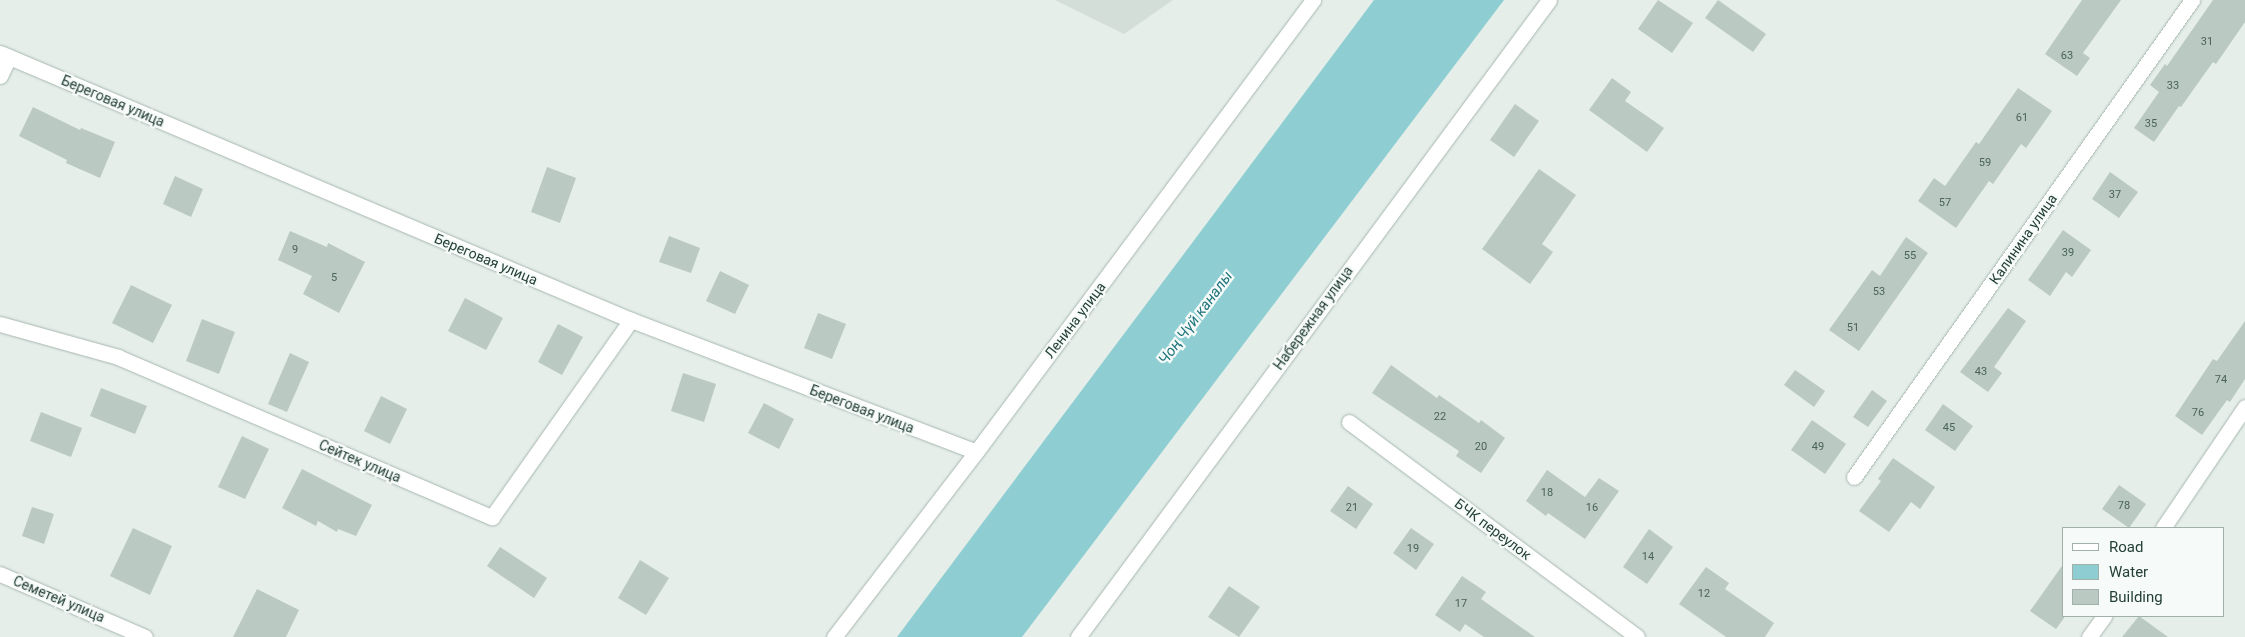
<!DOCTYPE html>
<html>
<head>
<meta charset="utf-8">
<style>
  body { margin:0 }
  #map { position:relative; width:2245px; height:637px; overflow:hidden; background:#e5eee9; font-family:Roboto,sans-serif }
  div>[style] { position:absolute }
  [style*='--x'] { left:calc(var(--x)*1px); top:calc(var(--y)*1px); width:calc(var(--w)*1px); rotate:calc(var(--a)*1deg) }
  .built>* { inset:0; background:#d3ded8 }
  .water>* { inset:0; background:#8eced2 }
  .building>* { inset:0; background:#bac9c2 }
  .roads { filter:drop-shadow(0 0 1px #a7b6b0) drop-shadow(0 0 1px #a7b6b0) }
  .minor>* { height:15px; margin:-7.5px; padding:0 7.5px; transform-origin:7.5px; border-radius:7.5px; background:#fff }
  span { translate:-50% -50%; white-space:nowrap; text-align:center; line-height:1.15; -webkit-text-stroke:4.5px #f6faf8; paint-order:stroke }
  .number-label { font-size:11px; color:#4a6259 }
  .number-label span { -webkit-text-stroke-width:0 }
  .street-label { font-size:14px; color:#244036 }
  .water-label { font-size:15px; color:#1e757c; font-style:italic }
  .legend { position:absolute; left:2062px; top:527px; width:162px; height:90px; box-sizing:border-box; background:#f6faf8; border:1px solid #a2b0aa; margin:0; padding:6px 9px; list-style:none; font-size:15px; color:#244036 }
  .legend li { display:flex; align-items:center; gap:10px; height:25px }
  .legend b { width:25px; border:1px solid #a2b0aa }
</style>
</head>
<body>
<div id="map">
  <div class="built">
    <i style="clip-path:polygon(1055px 0,1173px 0,1124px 34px)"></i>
  </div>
  <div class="water">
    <i style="clip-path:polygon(1374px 0,1504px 0,1022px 637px,897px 637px)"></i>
  </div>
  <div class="building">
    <i style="clip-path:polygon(1658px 0,1693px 23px,1672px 53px,1638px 29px)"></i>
    <i style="clip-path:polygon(1718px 0,1766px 34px,1753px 52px,1705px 18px)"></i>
    <i style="clip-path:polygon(2082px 0,2121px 0,2083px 53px,2090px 58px,2077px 76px,2045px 54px)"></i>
    <i style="clip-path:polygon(2213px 0,2245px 0,2245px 22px,2216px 64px,2213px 62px,2181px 107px,2179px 106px,2154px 142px,2134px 128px,2159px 92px,2150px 85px,2165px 64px,2167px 66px)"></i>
    <i style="clip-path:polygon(1612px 78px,1631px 92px,1625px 101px,1664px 128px,1647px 152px,1589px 110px)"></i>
    <i style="clip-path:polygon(2018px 88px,2052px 111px,2026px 148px,2021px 144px,1993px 184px,1989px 181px,1956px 228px,1918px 201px,1934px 178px,1945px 186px,1976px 142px,1979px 144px)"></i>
    <i style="clip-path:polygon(1515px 104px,1539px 121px,1514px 157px,1490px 140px)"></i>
    <i style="clip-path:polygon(33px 107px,80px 130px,81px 128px,115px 142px,100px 178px,66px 163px,67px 160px,19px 136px)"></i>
    <i style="clip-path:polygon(547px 167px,576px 178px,560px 223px,531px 212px)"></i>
    <i style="clip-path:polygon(1539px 169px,1576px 195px,1542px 244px,1553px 252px,1530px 284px,1482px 249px)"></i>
    <i style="clip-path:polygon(2110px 172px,2138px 192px,2119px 218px,2092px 199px)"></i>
    <i style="clip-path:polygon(175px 176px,203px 189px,191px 217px,163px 204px)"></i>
    <i style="clip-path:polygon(2063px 230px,2091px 250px,2072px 277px,2066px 272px,2050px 296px,2028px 280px)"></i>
    <i style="clip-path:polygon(290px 231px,327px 247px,328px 243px,365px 262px,339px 313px,303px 294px,312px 276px,278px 260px)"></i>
    <i style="clip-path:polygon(669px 236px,700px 248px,691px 273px,659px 262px)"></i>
    <i style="clip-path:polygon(1906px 237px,1928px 253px,1859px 351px,1829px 330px,1872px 270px,1880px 276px)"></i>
    <i style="clip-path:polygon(720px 271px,749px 285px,735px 314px,706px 301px)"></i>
    <i style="clip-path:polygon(131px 285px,172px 305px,153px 343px,112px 323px)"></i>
    <i style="clip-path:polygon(465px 298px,503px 318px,486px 350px,448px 331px)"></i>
    <i style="clip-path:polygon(2008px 308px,2026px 321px,1994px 367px,2002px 373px,1988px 392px,1960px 372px)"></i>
    <i style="clip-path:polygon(818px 313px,846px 324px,832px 359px,804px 348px)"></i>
    <i style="clip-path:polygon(202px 319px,235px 332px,219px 374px,186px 361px)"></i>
    <i style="clip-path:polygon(2245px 321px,2245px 379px,2230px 402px,2227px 400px,2202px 435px,2175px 416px,2213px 359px,2217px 361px)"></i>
    <i style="clip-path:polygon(558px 324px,583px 337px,562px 375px,538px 362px)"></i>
    <i style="clip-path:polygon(290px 353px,309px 362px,287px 412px,268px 404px)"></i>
    <i style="clip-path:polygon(1391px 365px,1437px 398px,1439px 395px,1479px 423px,1481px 420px,1505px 438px,1481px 473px,1456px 456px,1459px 451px,1372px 393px)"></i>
    <i style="clip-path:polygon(1795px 370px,1825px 391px,1814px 407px,1784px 385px)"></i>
    <i style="clip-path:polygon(683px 373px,716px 384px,704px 422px,671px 411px)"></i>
    <i style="clip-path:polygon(101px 388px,147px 406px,135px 434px,90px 416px)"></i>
    <i style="clip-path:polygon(1872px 390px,1887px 401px,1868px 427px,1853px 417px)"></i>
    <i style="clip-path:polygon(381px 396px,407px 409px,390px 444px,364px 431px)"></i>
    <i style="clip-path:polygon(764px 403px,794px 419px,779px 449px,748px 433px)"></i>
    <i style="clip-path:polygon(1943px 404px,1973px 426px,1955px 451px,1925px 430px)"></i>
    <i style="clip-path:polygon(41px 412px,82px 428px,71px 457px,30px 441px)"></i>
    <i style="clip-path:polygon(1812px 420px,1846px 444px,1825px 474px,1791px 450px)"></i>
    <i style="clip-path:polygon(242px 436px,269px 449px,245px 499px,218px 487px)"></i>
    <i style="clip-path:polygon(1893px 458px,1935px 487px,1920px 509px,1911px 502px,1889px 532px,1859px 511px,1881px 481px,1878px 479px)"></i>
    <i style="clip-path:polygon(302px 469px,372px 505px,356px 536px,338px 529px,337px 532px,318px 521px,316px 526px,282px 508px)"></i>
    <i style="clip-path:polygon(1547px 470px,1585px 497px,1599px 478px,1619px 491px,1585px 539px,1548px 513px,1546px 516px,1526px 501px)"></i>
    <i style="clip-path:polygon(2119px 485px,2146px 504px,2129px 528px,2102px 509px)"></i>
    <i style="clip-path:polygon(1348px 486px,1373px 504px,1356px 529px,1330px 511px)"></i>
    <i style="clip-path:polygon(32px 507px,54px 514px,44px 544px,22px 536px)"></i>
    <i style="clip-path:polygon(133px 528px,172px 546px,150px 595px,110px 576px)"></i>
    <i style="clip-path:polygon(1411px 528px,1434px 544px,1416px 570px,1393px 553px)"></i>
    <i style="clip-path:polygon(1649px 529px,1673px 547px,1647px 584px,1623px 567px)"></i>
    <i style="clip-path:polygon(500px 547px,547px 578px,534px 598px,487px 566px)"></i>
    <i style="clip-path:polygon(640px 560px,669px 578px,646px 615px,618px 598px)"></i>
    <i style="clip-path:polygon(2064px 563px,2064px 618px,2056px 629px,2030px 611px)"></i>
    <i style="clip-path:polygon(1706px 567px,1729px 583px,1725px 589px,1774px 623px,1765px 637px,1726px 637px,1679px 604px)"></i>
    <i style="clip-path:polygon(1462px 576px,1486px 592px,1481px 599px,1535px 637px,1484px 637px,1465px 624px,1460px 632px,1435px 615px)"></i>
    <i style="clip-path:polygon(1229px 586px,1260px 607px,1239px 637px,1208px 617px)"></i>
    <i style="clip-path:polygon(257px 589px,299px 610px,286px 637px,233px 637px)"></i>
    <i style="clip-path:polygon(2139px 616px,2168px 637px,2122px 637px)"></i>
  </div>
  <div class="roads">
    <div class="minor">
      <i style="--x:0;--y:53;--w:685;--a:22.94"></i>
      <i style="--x:631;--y:320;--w:369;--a:20.9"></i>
      <i style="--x:0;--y:76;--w:21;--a:-65"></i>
      <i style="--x:0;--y:324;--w:123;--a:15.6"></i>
      <i style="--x:118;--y:357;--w:407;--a:23.2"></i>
      <i style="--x:492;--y:517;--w:241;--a:-54.8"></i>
      <i style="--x:1349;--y:422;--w:359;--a:36.7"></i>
      <i style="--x:1854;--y:477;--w:585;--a:-54.68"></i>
      <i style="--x:2163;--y:528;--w:146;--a:-55.9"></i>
      <i style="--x:0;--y:574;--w:158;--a:23.5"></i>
      <i style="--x:834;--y:637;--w:233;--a:-52.5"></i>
      <i style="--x:976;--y:452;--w:564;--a:-53.29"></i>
      <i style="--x:1078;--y:637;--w:792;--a:-53.52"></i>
      <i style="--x:2089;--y:637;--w:26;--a:-54"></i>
    </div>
  </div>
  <div class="number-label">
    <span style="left:2207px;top:42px">31</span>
    <span style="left:2067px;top:56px">63</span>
    <span style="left:2173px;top:86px">33</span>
    <span style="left:2022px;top:118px">61</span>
    <span style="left:2151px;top:124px">35</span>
    <span style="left:1985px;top:163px">59</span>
    <span style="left:2115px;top:195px">37</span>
    <span style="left:1945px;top:203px">57</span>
    <span style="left:295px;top:250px">9</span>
    <span style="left:2068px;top:253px">39</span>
    <span style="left:1910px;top:256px">55</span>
    <span style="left:334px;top:278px">5</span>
    <span style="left:1879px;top:292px">53</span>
    <span style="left:1853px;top:328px">51</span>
    <span style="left:1981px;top:372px">43</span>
    <span style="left:2221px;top:380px">74</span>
    <span style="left:2198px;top:413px">76</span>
    <span style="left:1440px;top:417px">22</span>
    <span style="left:1949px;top:428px">45</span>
    <span style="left:1481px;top:447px">20</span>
    <span style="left:1818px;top:447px">49</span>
    <span style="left:1547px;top:493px">18</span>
    <span style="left:2124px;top:506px">78</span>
    <span style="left:1352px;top:508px">21</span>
    <span style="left:1592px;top:508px">16</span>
    <span style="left:1413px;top:549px">19</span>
    <span style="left:1648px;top:557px">14</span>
    <span style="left:1704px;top:594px">12</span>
    <span style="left:1461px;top:604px">17</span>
  </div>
  <div class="street-label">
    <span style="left:113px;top:101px;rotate:23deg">Береговая улица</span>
    <span style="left:2023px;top:239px;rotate:-55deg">Калинина улица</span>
    <span style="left:486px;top:259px;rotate:23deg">Береговая улица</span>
    <span style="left:1313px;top:318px;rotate:-54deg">Набережная улица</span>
    <span style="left:1075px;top:320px;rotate:-53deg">Ленина улица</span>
    <span style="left:862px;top:409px;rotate:21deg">Береговая улица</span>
    <span style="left:360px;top:461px;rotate:23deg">Сейтек улица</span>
    <span style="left:1493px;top:529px;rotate:37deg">БЧК переулок</span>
    <span style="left:59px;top:599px;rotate:23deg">Семетей улица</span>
  </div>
  <div class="water-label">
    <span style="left:1196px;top:318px;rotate:-53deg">Чоң Чүй каналы</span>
  </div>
  <ul class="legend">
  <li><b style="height:6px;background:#fff"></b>Road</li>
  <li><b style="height:14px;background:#8eced2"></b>Water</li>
  <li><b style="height:14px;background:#bac9c2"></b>Building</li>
  </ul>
</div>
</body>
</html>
